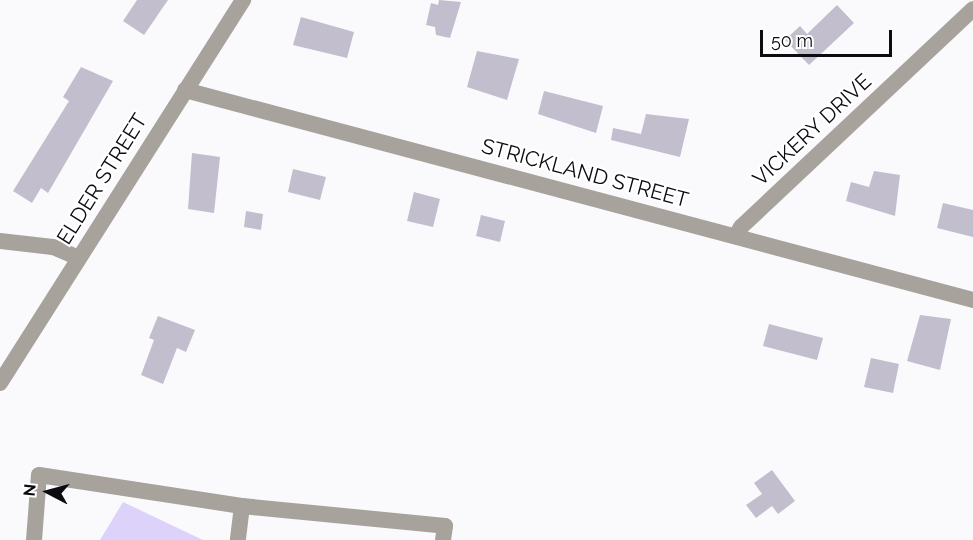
<!DOCTYPE html>
<html>
<head>
<meta charset="utf-8">
<style>
  body { margin:0 }
  #map { position:relative; width:973px; height:540px; overflow:hidden; background:#fafafd; font-family:Raleway,sans-serif }
  div>[style] { position:absolute }
  [style*='--x'] { left:calc(var(--x)*1px); top:calc(var(--y)*1px); width:calc(var(--w)*1px); rotate:calc(var(--a)*1deg) }
  .green>* { inset:0; background:#dcd2fa }
  .building>* { inset:0; background:#c2bece }
  .minor>* { height:16px; margin:-8px; padding:0 8px; transform-origin:8px; border-radius:8px; background:#a7a29c }
  span { translate:-50% -50%; white-space:nowrap; text-align:center; line-height:1.15; -webkit-text-stroke:4.5px #fff; paint-order:stroke }
  .street-label { font-size:21px; color:#0c0b10 }
  .north { position:absolute; left:18px; top:462px; width:60px; height:60px; -webkit-text-stroke:4px #fff; paint-order:stroke; rotate:276deg; font-size:16px; font-weight:700; line-height:24px; text-align:center; color:#0c0b10 }
  .north::after { content:''; display:block; margin:auto; width:21px; height:27px; background:#0c0b10; clip-path:polygon(50% 0,100% 100%,50% 72%,0 100%) }
  .scale { position:absolute; left:760px; top:30px; width:132px; height:27px; box-sizing:border-box; border:3px solid #0c0b10; border-top:0; padding-left:8px; font-size:18px; line-height:21px; white-space:nowrap; color:#0c0b10; -webkit-text-stroke:4px #fff; paint-order:stroke }
</style>
</head>
<body>
<div id="map">
  <div class="green">
    <i style="clip-path:polygon(123px 502px,203px 540px,100px 540px)"></i>
  </div>
  <div class="building">
    <i style="clip-path:polygon(137px 0,168px 0,144px 35px,123px 21px)"></i>
    <i style="clip-path:polygon(439px 0,461px 2px,450px 38px,436px 35px,435px 27px,426px 25px,431px 3px,438px 5px)"></i>
    <i style="clip-path:polygon(837px 5px,854px 23px,809px 65px,785px 40px,800px 26px,807px 34px)"></i>
    <i style="clip-path:polygon(301px 17px,354px 32px,347px 58px,293px 45px)"></i>
    <i style="clip-path:polygon(477px 51px,519px 59px,507px 100px,467px 87px)"></i>
    <i style="clip-path:polygon(81px 67px,113px 81px,48px 193px,41px 188px,32px 203px,13px 191px,69px 101px,63px 97px)"></i>
    <i style="clip-path:polygon(544px 91px,603px 106px,596px 133px,538px 114px)"></i>
    <i style="clip-path:polygon(646px 114px,689px 119px,680px 157px,611px 140px,613px 128px,641px 134px)"></i>
    <i style="clip-path:polygon(192px 153px,220px 157px,214px 213px,188px 209px)"></i>
    <i style="clip-path:polygon(293px 169px,326px 177px,320px 200px,288px 192px)"></i>
    <i style="clip-path:polygon(874px 171px,900px 175px,895px 216px,846px 201px,851px 182px,869px 187px)"></i>
    <i style="clip-path:polygon(414px 192px,440px 199px,433px 227px,407px 221px)"></i>
    <i style="clip-path:polygon(943px 203px,973px 210px,973px 237px,937px 228px)"></i>
    <i style="clip-path:polygon(246px 211px,263px 214px,261px 230px,244px 227px)"></i>
    <i style="clip-path:polygon(481px 215px,505px 221px,500px 242px,476px 236px)"></i>
    <i style="clip-path:polygon(920px 315px,951px 319px,940px 370px,907px 361px)"></i>
    <i style="clip-path:polygon(158px 316px,195px 330px,186px 352px,177px 348px,163px 384px,141px 375px,154px 340px,149px 338px)"></i>
    <i style="clip-path:polygon(769px 324px,823px 338px,817px 360px,763px 346px)"></i>
    <i style="clip-path:polygon(871px 358px,899px 364px,893px 393px,864px 387px)"></i>
    <i style="clip-path:polygon(772px 470px,795px 501px,778px 514px,772px 506px,756px 518px,746px 505px,762px 494px,754px 483px)"></i>
  </div>
  <div class="minor">
    <i style="--x:185;--y:90;--w:816;--a:14.92"></i>
    <i style="--x:736;--y:236;--w:10;--a:-61"></i>
    <i style="--x:741;--y:227;--w:318;--a:-43.2"></i>
    <i style="--x:0;--y:241;--w:53;--a:6.5"></i>
    <i style="--x:53;--y:247;--w:28;--a:23"></i>
    <i style="--x:0;--y:383;--w:454;--a:-57.6"></i>
    <i style="--x:242;--y:506;--w:204;--a:5.6"></i>
    <i style="--x:445;--y:526;--w:14;--a:98"></i>
    <i style="--x:34;--y:540;--w:65;--a:-85.6"></i>
    <i style="--x:39;--y:475;--w:205;--a:8.7"></i>
    <i style="--x:242;--y:506;--w:34;--a:97"></i>
  </div>
  <div class="street-label">
    <span style="left:812px;top:130px;rotate:-43deg">VICKERY DRIVE</span>
    <span style="left:585px;top:173px;rotate:15deg">STRICKLAND STREET</span>
    <span style="left:102px;top:179px;rotate:-58deg">ELDER STREET</span>
  </div>
  <div class="north">N</div>
  <div class="scale">50 m</div>
</div>
</body>
</html>
